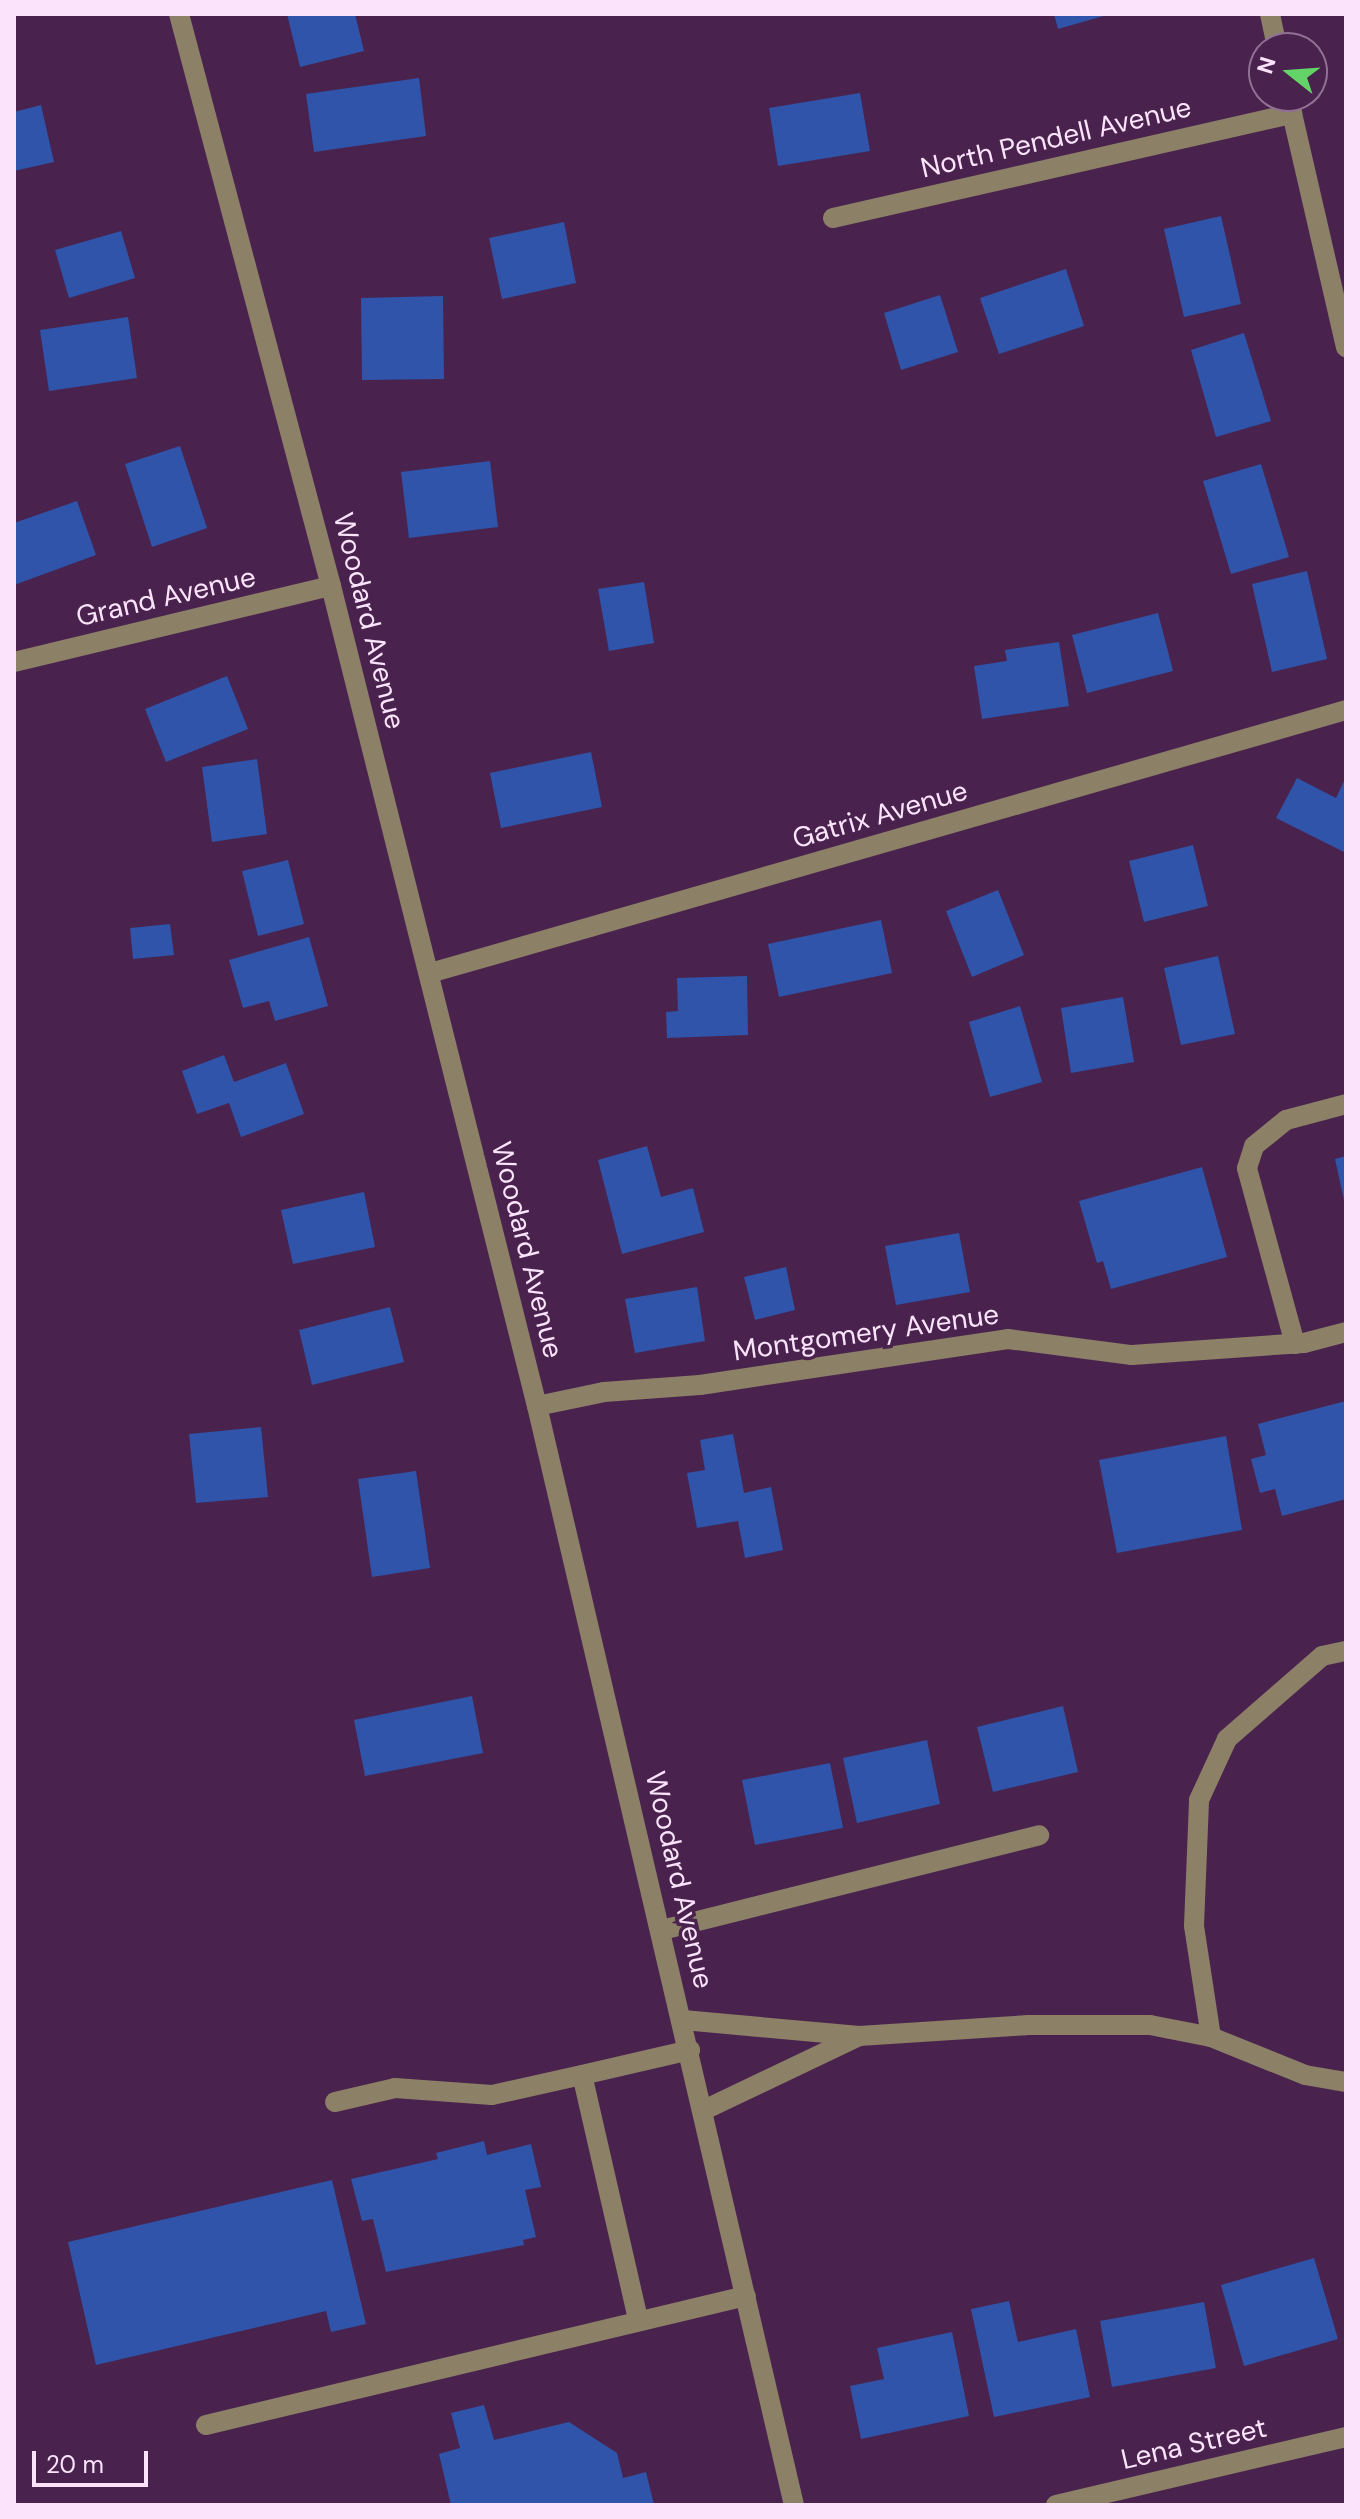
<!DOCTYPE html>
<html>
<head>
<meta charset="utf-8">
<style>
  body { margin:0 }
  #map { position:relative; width:1360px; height:2519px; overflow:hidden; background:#49234d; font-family:"DM Sans",sans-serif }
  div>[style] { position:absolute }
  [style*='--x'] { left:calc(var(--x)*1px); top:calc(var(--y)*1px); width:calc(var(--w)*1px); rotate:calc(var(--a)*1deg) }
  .building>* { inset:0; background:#2f54a9 }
  .minor>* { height:20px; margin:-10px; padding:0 10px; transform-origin:10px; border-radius:10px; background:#8c8067 }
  span { translate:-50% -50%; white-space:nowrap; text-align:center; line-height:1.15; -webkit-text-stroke:7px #49234d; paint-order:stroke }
  .street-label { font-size:28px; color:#fbe3fc }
  .frame { position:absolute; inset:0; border:16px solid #fbe3fc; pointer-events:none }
  .north { position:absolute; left:1248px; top:32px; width:80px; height:80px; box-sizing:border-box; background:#49234d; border:2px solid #907093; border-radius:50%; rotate:287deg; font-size:22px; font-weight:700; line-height:32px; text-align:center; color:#fbe3fc }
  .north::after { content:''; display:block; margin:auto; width:28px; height:36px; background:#64d468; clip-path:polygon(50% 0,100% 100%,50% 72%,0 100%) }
  .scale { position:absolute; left:32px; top:2451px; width:116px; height:36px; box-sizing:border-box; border:4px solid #fbe3fc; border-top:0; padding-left:10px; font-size:24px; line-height:28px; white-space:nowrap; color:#fbe3fc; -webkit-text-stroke:6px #49234d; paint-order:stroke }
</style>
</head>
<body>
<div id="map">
  <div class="building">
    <i style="clip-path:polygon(287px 14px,355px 14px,364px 51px,300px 67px)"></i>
    <i style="clip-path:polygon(1054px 14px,1106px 14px,1107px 15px,1058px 29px)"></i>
    <i style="clip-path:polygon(419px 78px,426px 136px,314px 152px,306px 94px)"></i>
    <i style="clip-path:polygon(860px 93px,870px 151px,778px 166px,769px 108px)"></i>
    <i style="clip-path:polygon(41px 105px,54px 162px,14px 171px,14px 112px)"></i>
    <i style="clip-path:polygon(1221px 216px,1241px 304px,1184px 317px,1164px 229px)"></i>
    <i style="clip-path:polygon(564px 222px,576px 283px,502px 299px,489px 238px)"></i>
    <i style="clip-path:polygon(121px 231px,135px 278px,69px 298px,55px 250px)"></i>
    <i style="clip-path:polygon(1066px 269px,1084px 326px,999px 354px,980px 298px)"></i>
    <i style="clip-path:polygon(940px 295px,958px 352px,901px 370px,884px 313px)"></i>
    <i style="clip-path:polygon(443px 296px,444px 379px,362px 380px,361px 298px)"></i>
    <i style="clip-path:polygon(128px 317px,137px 378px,49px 391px,40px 330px)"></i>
    <i style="clip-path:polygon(1244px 333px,1271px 421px,1216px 437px,1191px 350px)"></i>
    <i style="clip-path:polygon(180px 446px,207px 528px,152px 547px,125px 464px)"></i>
    <i style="clip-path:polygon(490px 461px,498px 527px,409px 538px,401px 472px)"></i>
    <i style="clip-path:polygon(1261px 464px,1289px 557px,1231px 574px,1203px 481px)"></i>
    <i style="clip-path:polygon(77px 501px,96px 555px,14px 585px,14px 523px)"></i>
    <i style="clip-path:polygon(1307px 571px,1327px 659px,1272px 672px,1252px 584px)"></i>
    <i style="clip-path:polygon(644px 582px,654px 643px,609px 651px,598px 589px)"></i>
    <i style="clip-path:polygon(1158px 613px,1173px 671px,1087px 693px,1072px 635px)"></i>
    <i style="clip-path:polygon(1059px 642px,1069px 706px,982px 719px,974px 666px,1007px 661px,1005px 650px)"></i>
    <i style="clip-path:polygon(227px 676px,248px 729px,166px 762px,145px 709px)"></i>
    <i style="clip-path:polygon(591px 752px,602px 807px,501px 828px,490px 773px)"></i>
    <i style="clip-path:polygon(257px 759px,267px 834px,212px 842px,202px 767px)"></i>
    <i style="clip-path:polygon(1346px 777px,1346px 853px,1276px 818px,1297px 778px,1336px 798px)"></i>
    <i style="clip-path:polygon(1193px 845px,1208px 906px,1144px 922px,1129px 861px)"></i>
    <i style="clip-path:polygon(288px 860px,304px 924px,258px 936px,242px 871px)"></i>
    <i style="clip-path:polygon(998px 890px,1024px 955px,972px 977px,946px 911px)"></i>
    <i style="clip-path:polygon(881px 920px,892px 973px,779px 997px,768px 944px)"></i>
    <i style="clip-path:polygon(170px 924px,174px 955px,133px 959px,130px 928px)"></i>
    <i style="clip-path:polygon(309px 937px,328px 1006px,275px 1021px,269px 1001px,243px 1008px,229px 960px)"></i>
    <i style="clip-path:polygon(1218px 956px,1235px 1034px,1181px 1045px,1164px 968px)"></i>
    <i style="clip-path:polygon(747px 976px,748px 1035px,667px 1038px,666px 1012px,678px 1011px,677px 978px)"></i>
    <i style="clip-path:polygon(1123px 997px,1134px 1062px,1071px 1073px,1061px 1008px)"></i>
    <i style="clip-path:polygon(1020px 1006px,1042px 1082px,990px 1097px,969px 1022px)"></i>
    <i style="clip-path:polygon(224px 1055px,234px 1082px,286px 1063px,304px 1114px,241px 1137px,229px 1103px,197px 1114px,182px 1071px)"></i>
    <i style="clip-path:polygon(647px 1146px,661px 1197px,693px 1188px,704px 1232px,622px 1254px,598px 1160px)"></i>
    <i style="clip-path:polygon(1346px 1156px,1346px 1204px,1345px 1205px,1335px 1159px)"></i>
    <i style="clip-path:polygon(1202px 1167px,1227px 1257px,1111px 1289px,1103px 1261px,1097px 1263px,1079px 1201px)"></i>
    <i style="clip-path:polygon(364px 1192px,375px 1247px,293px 1264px,281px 1210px)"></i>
    <i style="clip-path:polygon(959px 1233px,970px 1292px,896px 1305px,885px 1246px)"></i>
    <i style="clip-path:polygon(786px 1267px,795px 1310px,755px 1320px,744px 1277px)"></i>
    <i style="clip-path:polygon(697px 1287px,705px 1341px,635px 1353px,625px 1299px)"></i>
    <i style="clip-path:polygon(390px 1307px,404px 1362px,312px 1385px,299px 1330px)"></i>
    <i style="clip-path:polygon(1346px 1401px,1346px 1499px,1282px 1516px,1275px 1489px,1260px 1493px,1251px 1459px,1266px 1455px,1258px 1424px)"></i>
    <i style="clip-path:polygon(261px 1427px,268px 1497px,196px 1503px,189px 1434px)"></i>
    <i style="clip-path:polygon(733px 1434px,744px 1493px,771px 1487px,783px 1550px,745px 1558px,738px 1521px,697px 1528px,687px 1473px,705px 1470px,700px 1440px)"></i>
    <i style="clip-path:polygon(1226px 1436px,1242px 1530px,1117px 1553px,1099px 1460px)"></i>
    <i style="clip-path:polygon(416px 1471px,430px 1568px,372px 1577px,358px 1479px)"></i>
    <i style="clip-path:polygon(472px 1696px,483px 1753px,365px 1776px,354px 1720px)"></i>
    <i style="clip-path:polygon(1063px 1706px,1078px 1772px,993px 1792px,977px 1727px)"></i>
    <i style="clip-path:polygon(927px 1740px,940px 1804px,857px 1823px,843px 1758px)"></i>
    <i style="clip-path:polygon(830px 1763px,843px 1828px,755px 1845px,742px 1780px)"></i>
    <i style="clip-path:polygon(484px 2141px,487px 2155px,531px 2144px,541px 2187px,525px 2190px,536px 2237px,523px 2240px,524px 2245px,386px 2272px,373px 2219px,362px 2221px,351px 2179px,438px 2159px,436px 2153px)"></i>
    <i style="clip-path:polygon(332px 2180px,366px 2324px,331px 2332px,326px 2311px,96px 2365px,68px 2242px)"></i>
    <i style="clip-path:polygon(1314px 2258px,1338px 2339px,1244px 2366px,1221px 2285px)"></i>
    <i style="clip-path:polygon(1009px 2301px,1018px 2342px,1076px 2329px,1090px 2397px,994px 2417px,971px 2309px)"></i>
    <i style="clip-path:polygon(1204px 2302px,1216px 2368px,1112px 2387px,1100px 2321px)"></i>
    <i style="clip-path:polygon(952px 2332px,969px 2416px,861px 2439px,850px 2386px,884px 2379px,877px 2348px)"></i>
    <i style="clip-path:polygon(484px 2405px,494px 2440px,569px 2422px,617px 2453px,623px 2478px,646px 2472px,654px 2505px,451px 2505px,439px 2454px,460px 2448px,451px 2413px)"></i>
  </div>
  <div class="minor">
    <i style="--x:179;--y:14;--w:592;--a:75.12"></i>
    <i style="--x:331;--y:586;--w:845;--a:75.9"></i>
    <i style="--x:537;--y:1406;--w:1129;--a:76.84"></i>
    <i style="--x:1270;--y:14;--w:35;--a:78"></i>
    <i style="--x:1288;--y:96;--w:258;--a:77"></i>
    <i style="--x:833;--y:218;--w:471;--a:-12.8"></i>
    <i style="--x:14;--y:662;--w:326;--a:-13.5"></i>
    <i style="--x:430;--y:973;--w:953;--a:-16.02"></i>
    <i style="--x:1295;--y:1344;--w:182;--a:-105.3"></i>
    <i style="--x:1247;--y:1168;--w:23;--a:-72"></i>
    <i style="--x:1254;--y:1146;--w:41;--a:-39.1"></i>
    <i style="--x:1286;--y:1120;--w:62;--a:-14.9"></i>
    <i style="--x:537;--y:1406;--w:68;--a:-11.8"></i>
    <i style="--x:604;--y:1392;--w:96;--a:-4.2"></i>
    <i style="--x:700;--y:1385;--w:311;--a:-8.5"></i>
    <i style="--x:1008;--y:1339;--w:125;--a:7.4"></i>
    <i style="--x:1132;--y:1355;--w:172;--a:-4"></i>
    <i style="--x:1304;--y:1343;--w:43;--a:-14.7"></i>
    <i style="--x:662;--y:1930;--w:389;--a:-14.1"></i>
    <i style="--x:683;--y:2020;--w:177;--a:5.2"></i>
    <i style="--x:859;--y:2036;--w:168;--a:-3.7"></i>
    <i style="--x:1027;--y:2025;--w:123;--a:0"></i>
    <i style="--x:1150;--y:2025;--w:62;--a:11.1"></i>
    <i style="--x:1211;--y:2037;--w:101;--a:22"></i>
    <i style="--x:1305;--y:2075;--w:42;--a:9.7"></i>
    <i style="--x:1211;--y:2037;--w:112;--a:-98.7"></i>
    <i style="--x:1194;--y:1926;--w:126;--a:-87.7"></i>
    <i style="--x:1199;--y:1800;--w:67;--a:-65.3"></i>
    <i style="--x:1227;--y:1739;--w:126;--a:-41.1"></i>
    <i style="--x:1322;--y:1656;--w:25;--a:-12"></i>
    <i style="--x:335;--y:2102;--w:62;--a:-13.1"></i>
    <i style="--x:395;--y:2088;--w:97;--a:4.1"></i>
    <i style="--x:492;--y:2095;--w:92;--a:-12.5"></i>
    <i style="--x:704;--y:2110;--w:172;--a:-25.5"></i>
    <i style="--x:638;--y:2319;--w:250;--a:-102.9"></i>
    <i style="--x:582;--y:2075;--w:111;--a:-13"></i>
    <i style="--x:206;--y:2425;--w:555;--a:-13.44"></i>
    <i style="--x:1056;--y:2505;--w:298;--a:-13.2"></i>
  </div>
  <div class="street-label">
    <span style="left:1056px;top:138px;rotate:-13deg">North Pendell Avenue</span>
    <span style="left:166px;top:597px;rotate:-13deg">Grand Avenue</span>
    <span style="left:369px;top:621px;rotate:76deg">Woodard Avenue</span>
    <span style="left:880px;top:815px;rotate:-16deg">Gatrix Avenue</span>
    <span style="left:527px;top:1250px;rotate:76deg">Woodard Avenue</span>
    <span style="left:866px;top:1333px;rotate:-8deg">Montgomery Avenue</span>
    <span style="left:679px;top:1880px;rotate:77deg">Woodard Avenue</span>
    <span style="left:1194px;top:2444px;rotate:-13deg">Lena Street</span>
  </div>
  <div class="frame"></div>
  <div class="north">N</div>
  <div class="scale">20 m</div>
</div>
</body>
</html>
